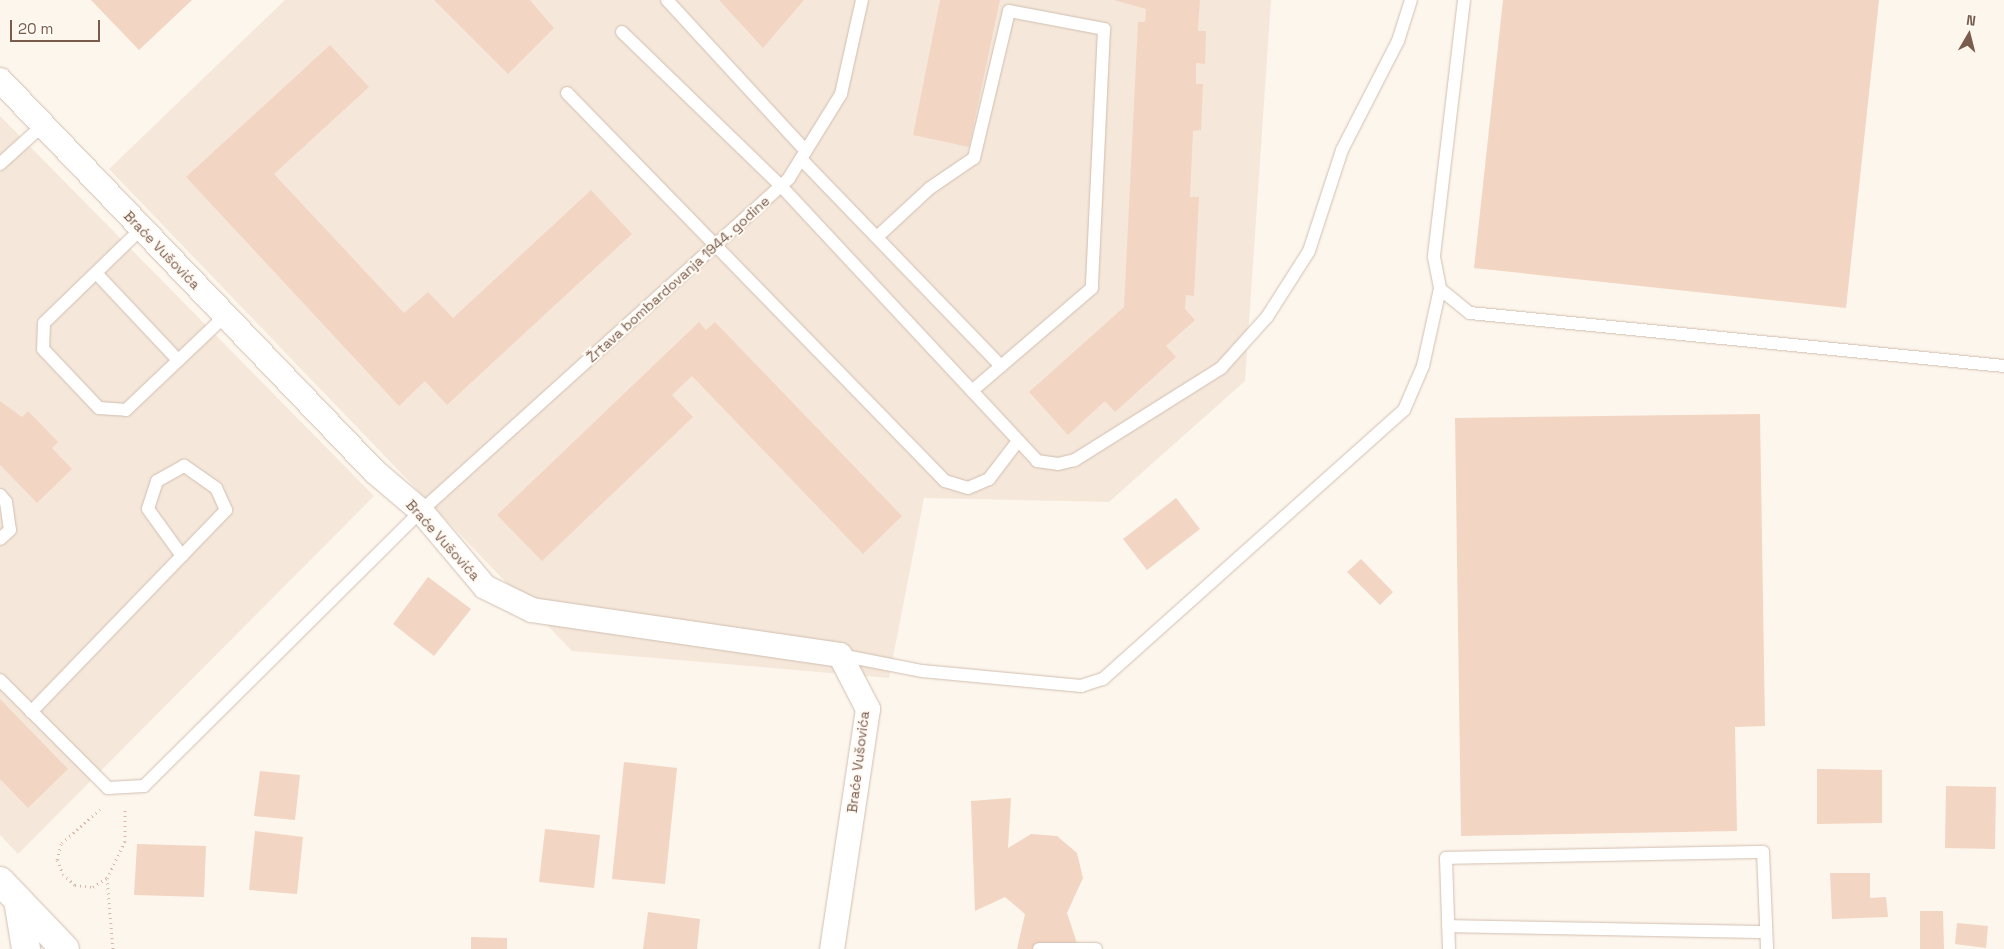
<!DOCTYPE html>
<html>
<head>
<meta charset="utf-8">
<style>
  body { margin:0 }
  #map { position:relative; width:2004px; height:949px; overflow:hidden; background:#fdf6ec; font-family:"Space Grotesk",sans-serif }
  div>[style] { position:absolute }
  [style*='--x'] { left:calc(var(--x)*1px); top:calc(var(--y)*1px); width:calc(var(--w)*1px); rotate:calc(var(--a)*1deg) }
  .residential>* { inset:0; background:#f5e8da }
  .building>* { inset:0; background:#f3d5c3 }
  .path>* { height:3px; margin-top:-1.5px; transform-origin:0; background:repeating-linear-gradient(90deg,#d9b8a5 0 1px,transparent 0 5px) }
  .roads { filter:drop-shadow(0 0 1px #d1beb0) drop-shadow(0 0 1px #d1beb0) }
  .lane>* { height:12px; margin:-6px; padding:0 6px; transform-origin:6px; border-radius:6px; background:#fff }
  .street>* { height:24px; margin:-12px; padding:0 12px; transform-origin:12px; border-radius:12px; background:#fff }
  .secondary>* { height:28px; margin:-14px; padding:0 14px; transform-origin:14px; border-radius:14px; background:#fff }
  span { translate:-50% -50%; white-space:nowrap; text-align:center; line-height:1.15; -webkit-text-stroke:4px #fffaf3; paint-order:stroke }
  .street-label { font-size:14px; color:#7a5c4d }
  .north { position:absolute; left:1944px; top:10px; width:50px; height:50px; -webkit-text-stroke:4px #fffaf3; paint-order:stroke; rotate:8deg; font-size:14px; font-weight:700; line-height:20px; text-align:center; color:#7a5c4d }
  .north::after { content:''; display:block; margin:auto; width:18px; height:22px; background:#7a5c4d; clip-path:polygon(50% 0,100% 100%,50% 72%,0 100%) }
  .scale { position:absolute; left:10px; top:20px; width:90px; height:22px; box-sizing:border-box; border:2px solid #7a5c4d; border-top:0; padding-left:6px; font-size:15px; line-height:18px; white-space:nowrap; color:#7a5c4d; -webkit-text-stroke:4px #fffaf3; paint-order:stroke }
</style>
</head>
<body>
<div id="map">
  <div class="residential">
    <i style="clip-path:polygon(285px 0,1271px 0,1245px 381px,1109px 502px,924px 498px,889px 678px,572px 651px,109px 169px)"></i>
    <i style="clip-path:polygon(0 116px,374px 496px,18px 854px,0 835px)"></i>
  </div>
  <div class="building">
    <i style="clip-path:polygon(91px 0,192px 0,139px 50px)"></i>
    <i style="clip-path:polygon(434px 0,530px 0,554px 28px,508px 74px)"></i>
    <i style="clip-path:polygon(719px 0,804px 0,763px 48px)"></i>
    <i style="clip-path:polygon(940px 0,1000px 0,969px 147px,913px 135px)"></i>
    <i style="clip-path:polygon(1114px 0,1200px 0,1198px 31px,1206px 31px,1205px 64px,1196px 63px,1196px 84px,1203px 84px,1201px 130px,1193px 131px,1190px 197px,1199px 197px,1194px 296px,1186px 295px,1185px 309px,1195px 320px,1166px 346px,1176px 357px,1115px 412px,1105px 401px,1068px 435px,1029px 392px,1124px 307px,1138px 22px,1145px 22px,1146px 9px)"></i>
    <i style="clip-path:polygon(1503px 0,1879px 0,1846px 308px,1474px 268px)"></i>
    <i style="clip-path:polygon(330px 45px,369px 87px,274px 174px,404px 313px,428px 292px,453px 318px,591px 190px,632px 234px,447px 405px,425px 381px,399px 406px,186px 177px)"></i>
    <i style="clip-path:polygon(699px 322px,706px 330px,715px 322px,902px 516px,863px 554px,692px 376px,672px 395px,693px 417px,542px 561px,497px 515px)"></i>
    <i style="clip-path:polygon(0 401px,22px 417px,28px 411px,58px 442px,52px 448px,72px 469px,37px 503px,0 465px)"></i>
    <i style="clip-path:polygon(1760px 414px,1765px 726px,1735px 727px,1737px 831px,1461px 836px,1455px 418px)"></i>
    <i style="clip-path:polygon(1176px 498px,1200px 529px,1147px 570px,1123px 539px)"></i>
    <i style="clip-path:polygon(1361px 559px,1393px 592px,1380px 605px,1347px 572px)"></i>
    <i style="clip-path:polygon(428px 577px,471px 609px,434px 656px,393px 624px)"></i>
    <i style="clip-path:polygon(0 699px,68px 769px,28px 808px,0 779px)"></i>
    <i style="clip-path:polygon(624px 762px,677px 768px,665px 884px,612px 879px)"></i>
    <i style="clip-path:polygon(1817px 769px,1882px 770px,1882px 823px,1817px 824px)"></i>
    <i style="clip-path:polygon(260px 771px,300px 775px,295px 820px,254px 816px)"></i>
    <i style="clip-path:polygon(1946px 786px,1996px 787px,1995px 849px,1945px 848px)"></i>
    <i style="clip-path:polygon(1011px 798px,1008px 848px,1031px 834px,1057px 836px,1077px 853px,1083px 878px,1067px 913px,1079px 949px,1017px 949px,1025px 914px,1005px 897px,975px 911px,971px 801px)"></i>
    <i style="clip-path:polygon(545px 829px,600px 835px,594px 888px,539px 882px)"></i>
    <i style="clip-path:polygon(255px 831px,303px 837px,297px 894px,249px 890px)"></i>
    <i style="clip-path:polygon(137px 844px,206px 846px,204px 897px,134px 895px)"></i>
    <i style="clip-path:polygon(1830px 873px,1870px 873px,1870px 898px,1886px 897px,1888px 917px,1832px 919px)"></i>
    <i style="clip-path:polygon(1920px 911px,1943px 911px,1944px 949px,1920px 949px)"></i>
    <i style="clip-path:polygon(648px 912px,700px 919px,697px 949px,643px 949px)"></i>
    <i style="clip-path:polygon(1957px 923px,1988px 926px,1986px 948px,1955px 944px)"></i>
    <i style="clip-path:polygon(471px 937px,507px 938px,507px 949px,471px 949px)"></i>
  </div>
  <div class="path">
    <i style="--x:100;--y:809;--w:52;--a:138.1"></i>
    <i style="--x:61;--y:844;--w:16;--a:104"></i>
    <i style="--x:57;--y:860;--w:15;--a:67"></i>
    <i style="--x:63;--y:874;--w:16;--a:43"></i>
    <i style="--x:75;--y:885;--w:18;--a:6"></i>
    <i style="--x:93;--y:887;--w:17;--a:-33"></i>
    <i style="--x:107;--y:878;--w:41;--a:-64.1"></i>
    <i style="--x:125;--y:841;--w:32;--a:-90"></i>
    <i style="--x:107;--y:878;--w:71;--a:85.2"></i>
  </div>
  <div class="roads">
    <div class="lane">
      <i style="--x:667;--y:0;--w:205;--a:47.4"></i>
      <i style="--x:1464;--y:0;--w:259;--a:96.7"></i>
      <i style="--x:1434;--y:257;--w:33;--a:79"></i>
      <i style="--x:1440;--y:289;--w:38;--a:39"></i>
      <i style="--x:1470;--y:313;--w:537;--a:5.67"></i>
      <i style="--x:622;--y:32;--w:221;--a:44.1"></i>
      <i style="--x:781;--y:186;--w:376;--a:47"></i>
      <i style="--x:1037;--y:461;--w:21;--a:8"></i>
      <i style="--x:1058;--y:464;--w:17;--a:-13"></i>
      <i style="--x:1075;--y:460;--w:173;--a:-32.2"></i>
      <i style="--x:1221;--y:368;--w:69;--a:-48"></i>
      <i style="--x:1267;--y:317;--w:78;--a:-57.5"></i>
      <i style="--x:1309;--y:251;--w:106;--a:-71.9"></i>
      <i style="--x:1342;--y:150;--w:123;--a:-62.8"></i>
      <i style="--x:1398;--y:41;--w:43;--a:-72.4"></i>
      <i style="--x:567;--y:93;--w:542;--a:45.75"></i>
      <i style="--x:945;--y:481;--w:24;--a:17"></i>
      <i style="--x:968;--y:488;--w:23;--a:-23"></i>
      <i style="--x:989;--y:479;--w:48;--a:-52.7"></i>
      <i style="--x:801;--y:159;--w:288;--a:46"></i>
      <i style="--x:0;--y:164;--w:58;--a:-42.2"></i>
      <i style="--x:142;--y:228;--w:136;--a:135.9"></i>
      <i style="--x:44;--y:323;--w:26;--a:92"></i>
      <i style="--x:43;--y:349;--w:81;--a:46.5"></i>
      <i style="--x:99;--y:408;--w:27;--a:4"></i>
      <i style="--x:126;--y:410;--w:137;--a:-43.5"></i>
      <i style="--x:877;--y:237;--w:72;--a:-42.8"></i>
      <i style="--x:930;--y:188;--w:53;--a:-34.3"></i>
      <i style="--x:974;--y:158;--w:151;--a:-76.6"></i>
      <i style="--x:1009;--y:11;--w:97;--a:10.7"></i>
      <i style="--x:1104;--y:29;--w:259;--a:92.7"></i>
      <i style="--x:1092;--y:288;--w:158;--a:139.4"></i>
      <i style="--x:96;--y:273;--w:120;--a:46.7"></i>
      <i style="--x:0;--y:495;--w:9;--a:49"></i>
      <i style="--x:6;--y:502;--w:28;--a:82"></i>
      <i style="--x:10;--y:530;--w:13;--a:138"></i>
      <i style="--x:840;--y:655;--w:84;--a:11"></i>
      <i style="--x:922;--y:671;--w:160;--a:5.4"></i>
      <i style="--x:1081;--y:686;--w:23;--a:-18"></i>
      <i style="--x:1103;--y:679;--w:404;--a:-41.8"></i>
      <i style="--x:1404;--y:410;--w:48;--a:-66.6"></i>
      <i style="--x:1423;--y:366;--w:79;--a:-77.6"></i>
      <i style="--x:0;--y:680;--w:153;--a:45"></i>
      <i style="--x:108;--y:788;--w:36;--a:-3"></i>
      <i style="--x:144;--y:786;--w:390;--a:-44.8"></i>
      <i style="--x:421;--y:511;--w:496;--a:-42.1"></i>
      <i style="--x:789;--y:178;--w:99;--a:-58.2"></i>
      <i style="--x:841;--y:94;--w:96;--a:-77.4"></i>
      <i style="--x:31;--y:712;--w:281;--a:-46"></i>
      <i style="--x:226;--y:510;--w:24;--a:-114"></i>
      <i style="--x:216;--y:488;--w:39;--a:-145"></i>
      <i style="--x:184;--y:466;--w:31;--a:151"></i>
      <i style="--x:157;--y:481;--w:29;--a:108"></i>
      <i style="--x:148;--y:509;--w:58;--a:54.1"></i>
      <i style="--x:1448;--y:926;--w:318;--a:1.1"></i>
      <i style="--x:1039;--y:949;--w:57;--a:0"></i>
      <i style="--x:1449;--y:949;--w:91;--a:-91.9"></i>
      <i style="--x:1446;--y:858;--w:317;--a:-1.1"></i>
      <i style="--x:1763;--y:852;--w:97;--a:87.6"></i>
    </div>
    <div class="street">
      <i style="--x:0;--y:80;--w:541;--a:46.27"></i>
      <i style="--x:374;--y:471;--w:62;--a:40.4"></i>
      <i style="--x:421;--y:511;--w:99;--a:49.9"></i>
      <i style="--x:485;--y:587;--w:52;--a:26.1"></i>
      <i style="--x:532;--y:610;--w:311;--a:8.3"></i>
      <i style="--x:840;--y:655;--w:61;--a:62.6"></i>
      <i style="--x:868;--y:709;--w:243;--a:98.5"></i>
    </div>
    <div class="secondary">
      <i style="--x:0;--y:881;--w:94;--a:46.3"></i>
      <i style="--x:18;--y:900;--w:50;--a:80.7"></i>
    </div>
  </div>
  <div class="street-label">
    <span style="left:162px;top:250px;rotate:46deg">Braće Vušovića</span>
    <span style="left:678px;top:279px;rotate:-42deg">Žrtava bombardovanja 1944. godine</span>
    <span style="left:443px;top:540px;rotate:48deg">Braće Vušovića</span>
    <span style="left:858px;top:762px;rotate:-83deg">Braće Vušovića</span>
  </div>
  <div class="north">N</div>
  <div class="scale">20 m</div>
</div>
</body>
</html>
